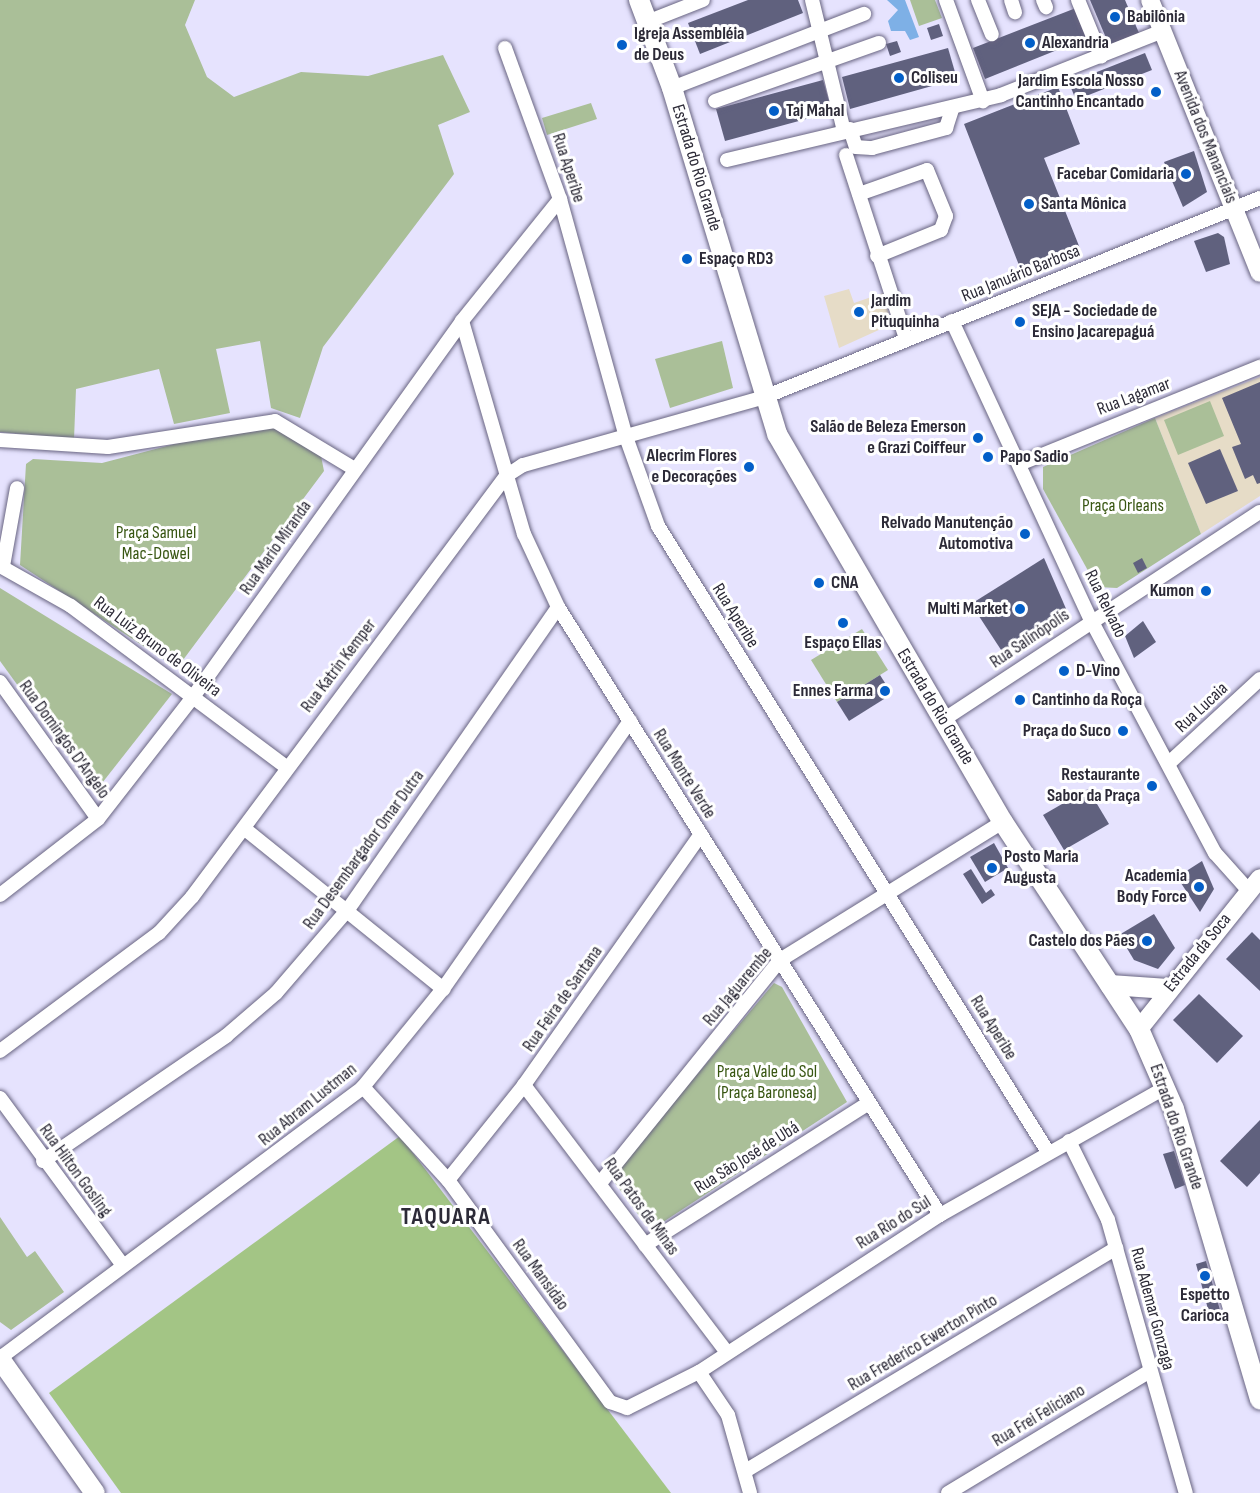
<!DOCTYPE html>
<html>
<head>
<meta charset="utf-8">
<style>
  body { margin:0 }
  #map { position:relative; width:1260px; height:1493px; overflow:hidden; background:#e6e3fe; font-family:"Sofia Sans Condensed",sans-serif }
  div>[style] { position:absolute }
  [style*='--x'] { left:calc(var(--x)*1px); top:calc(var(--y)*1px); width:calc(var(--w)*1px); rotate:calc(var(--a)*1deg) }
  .education>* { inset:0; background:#e6dcc7 }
  .green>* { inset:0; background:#aabf98 }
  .forest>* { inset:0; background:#a3c585 }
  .water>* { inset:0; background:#7eb0e6 }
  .building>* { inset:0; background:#60617e }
  .roads { filter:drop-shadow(0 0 2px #686481) drop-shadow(0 0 2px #686481) }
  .minor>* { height:14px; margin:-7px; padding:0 7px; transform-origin:7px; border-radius:7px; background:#fff }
  .tertiary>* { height:18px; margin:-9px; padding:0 9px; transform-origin:9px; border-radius:9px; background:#fff }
  .secondary>* { height:20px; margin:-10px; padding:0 10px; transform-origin:10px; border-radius:10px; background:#fff }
  .dots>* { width:16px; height:16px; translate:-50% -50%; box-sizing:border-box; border:3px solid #fff; border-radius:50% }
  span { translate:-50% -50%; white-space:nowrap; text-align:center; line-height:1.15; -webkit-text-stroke:6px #fff; paint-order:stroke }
  .poi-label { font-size:18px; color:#2c2a37; font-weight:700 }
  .left { translate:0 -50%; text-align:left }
  .right { translate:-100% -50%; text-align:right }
  .street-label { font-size:18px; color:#2c2a37 }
  .park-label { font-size:18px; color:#385612 }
  .district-label { font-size:24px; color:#2c2a37; font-weight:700; letter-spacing:1.5px }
</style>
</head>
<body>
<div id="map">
  <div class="education">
    <i style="clip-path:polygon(849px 289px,854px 303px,883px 293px,892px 324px,839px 348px,824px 296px)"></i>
    <i style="clip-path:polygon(1260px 377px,1260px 496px,1201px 534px,1155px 418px)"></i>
  </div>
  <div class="green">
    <i style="clip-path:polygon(0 0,195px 0,185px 25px,207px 77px,234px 97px,301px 72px,368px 76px,443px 55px,470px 112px,438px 125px,454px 174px,323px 347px,300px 418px,271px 408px,260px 341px,216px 349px,230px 413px,174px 424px,159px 369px,76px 389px,74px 439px,0 432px)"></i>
    <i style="clip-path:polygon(910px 0,935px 0,942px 18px,919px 26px)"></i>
    <i style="clip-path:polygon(591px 103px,597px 119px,547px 135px,542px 118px)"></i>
    <i style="clip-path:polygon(722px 341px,733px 388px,670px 408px,655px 359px)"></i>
    <i style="clip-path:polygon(1210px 401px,1224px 436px,1178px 455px,1164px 420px)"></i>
    <i style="clip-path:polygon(1155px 418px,1201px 534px,1117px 588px,1097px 587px,1043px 489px,1043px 467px)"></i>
    <i style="clip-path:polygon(251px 424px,272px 425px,320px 451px,324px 471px,180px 664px,169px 663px,20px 565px,26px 464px,33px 459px,102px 463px)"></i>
    <i style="clip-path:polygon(0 588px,172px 694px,95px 792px,0 661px)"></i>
    <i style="clip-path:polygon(862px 629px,888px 670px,837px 702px,811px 660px)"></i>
    <i style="clip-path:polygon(774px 983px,782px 987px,847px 1102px,657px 1226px,646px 1225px,615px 1183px,616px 1171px)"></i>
    <i style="clip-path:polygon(0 1217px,27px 1257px,35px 1251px,64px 1292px,11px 1330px,0 1322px)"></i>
  </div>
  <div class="forest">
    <i style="clip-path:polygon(400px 1136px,671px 1493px,121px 1493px,49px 1393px)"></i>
  </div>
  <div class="water">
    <i style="clip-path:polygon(887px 0,905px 0,919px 37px,910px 40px,905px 31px,891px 31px,888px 21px,898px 10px)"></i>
  </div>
  <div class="building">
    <i style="clip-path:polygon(748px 0,798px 0,803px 13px,700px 54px,688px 23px)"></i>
    <i style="clip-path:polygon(1090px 0,1125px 0,1139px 33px,1109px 45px)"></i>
    <i style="clip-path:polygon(1076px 8px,1087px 38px,985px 79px,973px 48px)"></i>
    <i style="clip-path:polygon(939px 24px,943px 36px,931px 40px,927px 28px)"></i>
    <i style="clip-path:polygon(897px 41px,901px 52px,890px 56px,886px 44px)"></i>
    <i style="clip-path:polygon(948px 48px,957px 79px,850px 109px,842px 77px)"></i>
    <i style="clip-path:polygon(1145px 53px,1152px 70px,1076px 100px,1069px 83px)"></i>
    <i style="clip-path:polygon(823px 80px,832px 112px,725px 141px,716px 109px)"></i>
    <i style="clip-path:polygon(1058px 87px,1080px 144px,1044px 158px,1081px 251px,1022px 273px,964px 124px)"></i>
    <i style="clip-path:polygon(1194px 151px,1207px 192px,1183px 207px,1164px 162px)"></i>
    <i style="clip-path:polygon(1218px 233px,1224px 237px,1230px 264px,1206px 272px,1194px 241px)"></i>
    <i style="clip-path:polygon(1260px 382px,1260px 483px,1257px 484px,1253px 475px,1245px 479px,1232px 447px,1241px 444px,1222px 398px)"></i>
    <i style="clip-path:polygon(1220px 449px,1238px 491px,1206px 504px,1188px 463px)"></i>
    <i style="clip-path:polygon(1044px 558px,1067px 611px,1056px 627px,1007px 659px,971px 604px)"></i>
    <i style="clip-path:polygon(1142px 558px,1147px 568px,1138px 573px,1133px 563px)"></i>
    <i style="clip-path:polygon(1143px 621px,1156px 642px,1134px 658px,1125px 636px)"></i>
    <i style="clip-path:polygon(880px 675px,892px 694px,849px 721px,837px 702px)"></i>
    <i style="clip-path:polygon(1088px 789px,1109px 824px,1064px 850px,1043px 815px)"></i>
    <i style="clip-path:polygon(994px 843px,1008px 868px,985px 882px,970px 857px)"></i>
    <i style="clip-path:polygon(1202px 861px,1214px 889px,1200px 912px,1177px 877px)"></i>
    <i style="clip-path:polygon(971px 869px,986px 893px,991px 889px,995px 895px,982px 904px,963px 874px)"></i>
    <i style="clip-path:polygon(1154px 914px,1175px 948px,1158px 969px,1134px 960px,1119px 935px)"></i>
    <i style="clip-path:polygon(1252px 932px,1260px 940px,1260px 991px,1226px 959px)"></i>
    <i style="clip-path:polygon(1199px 994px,1243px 1036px,1217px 1063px,1173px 1020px)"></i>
    <i style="clip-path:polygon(1260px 1120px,1260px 1173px,1247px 1187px,1220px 1161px)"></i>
    <i style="clip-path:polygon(1174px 1151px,1185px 1185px,1175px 1189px,1163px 1154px)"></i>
    <i style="clip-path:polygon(1206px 1261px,1220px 1310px,1209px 1313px,1196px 1264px)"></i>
  </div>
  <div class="roads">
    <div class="minor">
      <i style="--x:812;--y:0;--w:135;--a:76.3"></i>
      <i style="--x:946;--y:0;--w:108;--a:69.9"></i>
      <i style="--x:978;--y:0;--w:37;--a:68"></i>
      <i style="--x:1011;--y:0;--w:13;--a:72"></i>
      <i style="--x:1043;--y:0;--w:8;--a:67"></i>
      <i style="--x:1078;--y:0;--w:61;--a:67.7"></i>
      <i style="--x:647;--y:22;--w:60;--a:-21.4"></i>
      <i style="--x:505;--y:48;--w:161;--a:70"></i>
      <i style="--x:560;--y:199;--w:247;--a:74.5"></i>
      <i style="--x:626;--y:437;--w:95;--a:70.2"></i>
      <i style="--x:658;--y:526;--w:738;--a:58.08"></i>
      <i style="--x:672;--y:88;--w:206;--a:-21.1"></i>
      <i style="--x:715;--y:101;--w:174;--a:-19.5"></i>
      <i style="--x:850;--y:129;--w:19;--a:72"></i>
      <i style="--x:856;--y:147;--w:16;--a:4"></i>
      <i style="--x:872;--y:148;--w:77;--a:-15.1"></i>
      <i style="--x:946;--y:128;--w:22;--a:-72"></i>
      <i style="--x:846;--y:155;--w:194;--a:71.9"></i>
      <i style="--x:727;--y:160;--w:282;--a:-13.3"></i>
      <i style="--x:1001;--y:95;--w:174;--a:-21.6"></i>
      <i style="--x:859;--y:194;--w:72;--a:-19.4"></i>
      <i style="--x:927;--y:170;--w:50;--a:67.6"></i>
      <i style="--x:946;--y:216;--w:15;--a:110"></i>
      <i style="--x:941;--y:230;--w:69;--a:157.9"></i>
      <i style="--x:462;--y:321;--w:222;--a:73.8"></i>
      <i style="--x:524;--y:534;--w:81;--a:65"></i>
      <i style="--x:558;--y:607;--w:718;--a:57.86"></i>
      <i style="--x:952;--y:321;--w:330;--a:65.1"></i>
      <i style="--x:1091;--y:620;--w:264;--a:62"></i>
      <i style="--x:1215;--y:853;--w:51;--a:48.2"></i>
      <i style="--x:0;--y:440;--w:108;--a:3.7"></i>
      <i style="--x:108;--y:447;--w:169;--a:-8.8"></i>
      <i style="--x:275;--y:421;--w:91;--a:31.1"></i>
      <i style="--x:1022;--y:463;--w:257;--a:-22"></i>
      <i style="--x:0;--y:566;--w:81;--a:29.4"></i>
      <i style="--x:71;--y:606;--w:269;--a:36.8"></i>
      <i style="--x:3;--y:566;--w:79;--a:-79.8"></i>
      <i style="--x:0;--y:682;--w:168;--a:54.4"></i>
      <i style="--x:943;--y:720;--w:379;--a:-33.3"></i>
      <i style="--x:1169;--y:763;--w:124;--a:-42.7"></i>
      <i style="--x:245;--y:829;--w:255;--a:38.9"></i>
      <i style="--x:0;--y:895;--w:124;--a:-37.8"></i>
      <i style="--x:98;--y:819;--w:155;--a:-52.1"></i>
      <i style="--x:193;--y:697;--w:462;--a:-54.4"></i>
      <i style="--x:462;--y:321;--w:156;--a:-51.2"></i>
      <i style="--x:0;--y:1051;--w:198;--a:-36.6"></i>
      <i style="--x:159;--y:933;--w:49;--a:-47.5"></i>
      <i style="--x:192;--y:897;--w:525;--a:-53.28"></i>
      <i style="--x:506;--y:476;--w:20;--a:-33"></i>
      <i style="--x:523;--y:465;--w:248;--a:-15.7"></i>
      <i style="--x:762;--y:398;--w:537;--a:-21.88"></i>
      <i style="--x:524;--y:1085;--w:335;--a:52.8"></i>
      <i style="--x:363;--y:1087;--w:126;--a:47.6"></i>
      <i style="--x:448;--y:1180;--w:275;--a:53.9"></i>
      <i style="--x:610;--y:1402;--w:18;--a:19"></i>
      <i style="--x:627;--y:1408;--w:80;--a:-26.6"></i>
      <i style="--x:699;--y:1372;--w:288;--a:-33.1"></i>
      <i style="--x:940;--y:1215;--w:260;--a:-29.5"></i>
      <i style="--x:0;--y:1098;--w:206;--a:53.7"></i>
      <i style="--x:1069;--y:1141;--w:88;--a:63.7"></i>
      <i style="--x:1108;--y:1220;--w:284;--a:74.1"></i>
      <i style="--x:43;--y:1161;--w:222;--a:-34.3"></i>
      <i style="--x:226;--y:1036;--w:66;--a:-40.7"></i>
      <i style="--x:276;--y:993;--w:112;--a:-49.3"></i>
      <i style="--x:349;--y:908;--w:366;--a:-55.2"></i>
      <i style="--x:448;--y:1180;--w:122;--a:-51.3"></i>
      <i style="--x:524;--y:1085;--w:307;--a:-54.8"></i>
      <i style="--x:601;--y:1182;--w:285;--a:-51.1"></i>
      <i style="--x:780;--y:960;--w:262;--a:-31.8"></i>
      <i style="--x:645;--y:1245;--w:265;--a:-32.4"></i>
      <i style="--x:0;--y:1358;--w:453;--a:-36.7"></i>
      <i style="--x:363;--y:1087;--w:127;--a:-50.8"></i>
      <i style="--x:443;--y:989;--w:327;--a:-55.1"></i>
      <i style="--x:699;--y:1372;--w:52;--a:56"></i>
      <i style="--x:728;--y:1415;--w:81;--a:74.2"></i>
      <i style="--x:747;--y:1470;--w:431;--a:-31"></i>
      <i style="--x:948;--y:1493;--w:236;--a:-31.1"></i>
    </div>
    <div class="tertiary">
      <i style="--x:1150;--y:0;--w:294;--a:68.1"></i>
      <i style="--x:1139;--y:1029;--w:193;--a:-51.3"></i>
    </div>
    <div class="secondary">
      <i style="--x:639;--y:0;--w:94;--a:69.4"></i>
      <i style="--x:672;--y:88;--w:362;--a:73.1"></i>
      <i style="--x:777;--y:434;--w:449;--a:59.8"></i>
      <i style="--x:1003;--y:822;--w:248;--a:56.7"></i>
      <i style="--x:1139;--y:1029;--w:87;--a:66.4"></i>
      <i style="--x:1174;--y:1109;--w:303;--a:73.5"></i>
      <i style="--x:1110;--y:985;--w:58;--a:3.9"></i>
      <i style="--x:0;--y:1359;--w:164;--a:54.7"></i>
    </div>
  </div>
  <div class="dots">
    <i style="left:1115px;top:17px;background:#035fc8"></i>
    <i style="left:1030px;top:43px;background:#035fc8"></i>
    <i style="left:622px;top:45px;background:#035fc8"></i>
    <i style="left:899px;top:78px;background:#035fc8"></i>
    <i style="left:1156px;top:92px;background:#035fc8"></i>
    <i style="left:774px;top:111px;background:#035fc8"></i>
    <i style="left:1186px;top:174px;background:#035fc8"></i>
    <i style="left:1029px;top:204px;background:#035fc8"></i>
    <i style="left:687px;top:259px;background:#035fc8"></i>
    <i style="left:859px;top:312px;background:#035fc8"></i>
    <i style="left:1020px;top:322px;background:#035fc8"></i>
    <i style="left:978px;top:438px;background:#035fc8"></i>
    <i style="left:988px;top:457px;background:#035fc8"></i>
    <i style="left:749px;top:467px;background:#035fc8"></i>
    <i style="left:1025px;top:534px;background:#035fc8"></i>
    <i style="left:819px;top:583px;background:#035fc8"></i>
    <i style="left:1206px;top:591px;background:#035fc8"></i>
    <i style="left:1020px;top:609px;background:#035fc8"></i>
    <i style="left:843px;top:623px;background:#035fc8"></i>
    <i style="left:1064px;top:671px;background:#035fc8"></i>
    <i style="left:885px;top:691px;background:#035fc8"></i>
    <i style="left:1020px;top:700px;background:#035fc8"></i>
    <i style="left:1123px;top:731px;background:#035fc8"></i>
    <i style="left:1152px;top:786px;background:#035fc8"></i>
    <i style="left:992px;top:868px;background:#035fc8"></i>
    <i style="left:1199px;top:887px;background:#035fc8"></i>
    <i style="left:1147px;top:941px;background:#035fc8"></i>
    <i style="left:1205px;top:1276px;background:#035fc8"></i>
  </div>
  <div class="poi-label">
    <span class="left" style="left:1127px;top:17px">Babilônia</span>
    <span class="left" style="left:634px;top:45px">Igreja Assembléia<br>de Deus</span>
    <span class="left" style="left:1042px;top:43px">Alexandria</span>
    <span class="left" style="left:911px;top:78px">Coliseu</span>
    <span class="right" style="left:1144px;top:92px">Jardim Escola Nosso<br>Cantinho Encantado</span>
    <span class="left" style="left:786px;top:111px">Taj Mahal</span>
    <span class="right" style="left:1174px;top:174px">Facebar Comidaria</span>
    <span class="left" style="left:1041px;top:204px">Santa Mônica</span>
    <span class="left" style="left:699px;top:259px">Espaço RD3</span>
    <span class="left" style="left:871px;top:312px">Jardim<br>Pituquinha</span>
    <span class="left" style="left:1032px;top:322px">SEJA - Sociedade de<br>Ensino Jacarepaguá</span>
    <span class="right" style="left:966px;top:438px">Salão de Beleza Emerson<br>e Grazi Coiffeur</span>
    <span class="right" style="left:737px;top:467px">Alecrim Flores<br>e Decorações</span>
    <span class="left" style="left:1000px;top:457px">Papo Sadio</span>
    <span class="right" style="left:1013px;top:534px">Relvado Manutenção<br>Automotiva</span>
    <span class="left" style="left:831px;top:583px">CNA</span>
    <span class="right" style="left:1194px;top:591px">Kumon</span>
    <span class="right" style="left:1008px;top:609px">Multi Market</span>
    <span style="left:843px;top:643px">Espaço Ellas</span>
    <span class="left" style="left:1076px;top:671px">D-Vino</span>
    <span class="right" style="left:873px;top:691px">Ennes Farma</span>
    <span class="left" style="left:1032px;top:700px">Cantinho da Roça</span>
    <span class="right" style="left:1111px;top:731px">Praça do Suco</span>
    <span class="right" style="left:1140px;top:786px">Restaurante<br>Sabor da Praça</span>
    <span class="left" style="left:1004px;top:868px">Posto Maria<br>Augusta</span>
    <span class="right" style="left:1187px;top:887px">Academia<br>Body Force</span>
    <span class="right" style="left:1135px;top:941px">Castelo dos Pães</span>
    <span style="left:1205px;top:1306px">Espetto<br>Carioca</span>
  </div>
  <div class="street-label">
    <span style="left:1205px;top:137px;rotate:68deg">Avenida dos Mananciais</span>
    <span style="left:568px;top:168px;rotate:72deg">Rua Aperibe</span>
    <span style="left:696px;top:168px;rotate:73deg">Estrada do Rio Grande</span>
    <span style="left:1021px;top:274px;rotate:-22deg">Rua Januário Barbosa</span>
    <span style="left:1134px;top:397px;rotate:-21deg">Rua Lagamar</span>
    <span style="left:276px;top:548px;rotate:-55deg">Rua Mario Miranda</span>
    <span style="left:1105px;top:604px;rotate:64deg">Rua Relvado</span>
    <span style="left:735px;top:616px;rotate:58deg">Rua Aperibe</span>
    <span style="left:1030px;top:639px;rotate:-34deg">Rua Salinópolis</span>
    <span style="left:157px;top:647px;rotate:37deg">Rua Luiz Bruno de Oliveira</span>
    <span style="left:339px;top:666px;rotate:-53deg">Rua Katrin Kemper</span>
    <span style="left:935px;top:707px;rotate:59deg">Estrada do Rio Grande</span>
    <span style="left:1202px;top:708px;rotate:-43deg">Rua Lucaia</span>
    <span style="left:64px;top:740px;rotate:54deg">Rua Domingos D'Angelo</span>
    <span style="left:684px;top:774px;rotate:58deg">Rua Monte Verde</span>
    <span style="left:364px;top:850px;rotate:-54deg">Rua Desembargador Omar Dutra</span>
    <span style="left:1198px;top:953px;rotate:-51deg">Estrada da Soca</span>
    <span style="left:738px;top:987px;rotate:-50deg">Rua Jaguarembe</span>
    <span style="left:563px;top:999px;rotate:-55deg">Rua Feira de Santana</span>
    <span style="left:993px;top:1028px;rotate:58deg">Rua Aperibe</span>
    <span style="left:308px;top:1105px;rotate:-39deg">Rua Abram Lustman</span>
    <span style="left:1176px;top:1127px;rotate:71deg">Estrada do Rio Grande</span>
    <span style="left:747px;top:1158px;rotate:-32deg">Rua São José de Ubá</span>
    <span style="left:75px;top:1171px;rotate:54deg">Rua Hilton Gosling</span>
    <span style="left:641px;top:1207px;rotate:54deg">Rua Patos de Minas</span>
    <span style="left:894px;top:1223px;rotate:-32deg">Rua Rio do Sul</span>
    <span style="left:540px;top:1275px;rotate:54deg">Rua Mansidão</span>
    <span style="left:1152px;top:1309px;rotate:75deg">Rua Ademar Gonzaga</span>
    <span style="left:923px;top:1343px;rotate:-31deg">Rua Frederico Ewerton Pinto</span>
    <span style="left:1039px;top:1416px;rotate:-31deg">Rua Frei Feliciano</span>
  </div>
  <div class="park-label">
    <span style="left:1123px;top:506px">Praça Orleans</span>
    <span style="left:156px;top:544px">Praça Samuel<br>Mac-Dowel</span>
    <span style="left:767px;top:1083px">Praça Vale do Sol<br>(Praça Baronesa)</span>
  </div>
  <div class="district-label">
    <span style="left:446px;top:1217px">TAQUARA</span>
  </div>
</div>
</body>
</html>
